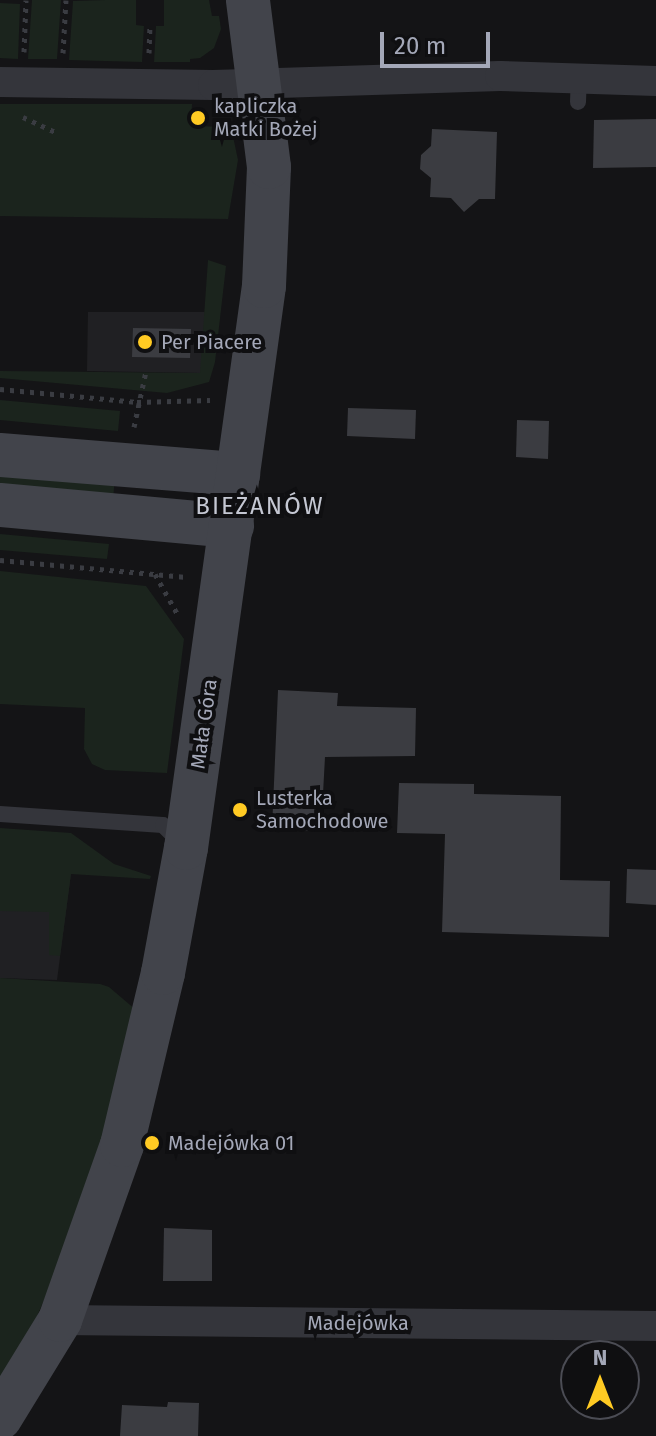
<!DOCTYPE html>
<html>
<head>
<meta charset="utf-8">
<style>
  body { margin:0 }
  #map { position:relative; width:656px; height:1436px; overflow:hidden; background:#141416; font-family:"Fira Sans",sans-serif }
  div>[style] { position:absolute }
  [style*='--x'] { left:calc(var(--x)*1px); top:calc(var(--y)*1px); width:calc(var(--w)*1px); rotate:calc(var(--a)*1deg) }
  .built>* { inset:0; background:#202023 }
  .green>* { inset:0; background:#1b241d }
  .building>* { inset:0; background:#3b3c41 }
  .path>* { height:5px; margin-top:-2.5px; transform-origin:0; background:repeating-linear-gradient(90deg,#3a3c42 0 4px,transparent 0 10px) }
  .lane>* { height:16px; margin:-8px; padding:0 8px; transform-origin:8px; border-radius:8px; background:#34353b }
  .street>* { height:30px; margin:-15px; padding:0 15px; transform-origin:15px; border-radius:15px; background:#34353b }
  .secondary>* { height:44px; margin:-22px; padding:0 22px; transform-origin:22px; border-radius:22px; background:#42444b }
  .dots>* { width:22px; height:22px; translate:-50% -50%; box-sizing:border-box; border:4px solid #0f0f11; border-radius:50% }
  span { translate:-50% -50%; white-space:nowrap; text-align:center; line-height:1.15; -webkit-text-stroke:8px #0f0f11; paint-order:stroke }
  .poi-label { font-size:20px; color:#a4a8b8 }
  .left { translate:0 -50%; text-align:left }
  .street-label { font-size:20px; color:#a4a8b8 }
  .quarter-label { font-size:24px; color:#c5c8d3; letter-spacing:2px }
  .north { position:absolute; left:560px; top:1340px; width:80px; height:80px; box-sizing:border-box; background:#0f0f11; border:2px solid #4b4c54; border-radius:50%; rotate:0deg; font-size:22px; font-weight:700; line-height:32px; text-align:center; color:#a4a8b8 }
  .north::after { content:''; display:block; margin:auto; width:28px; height:36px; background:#ffca23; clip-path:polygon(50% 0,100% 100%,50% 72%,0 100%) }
  .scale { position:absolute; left:380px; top:32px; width:110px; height:36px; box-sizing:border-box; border:4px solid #a4a8b8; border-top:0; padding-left:10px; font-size:24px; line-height:28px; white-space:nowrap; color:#a4a8b8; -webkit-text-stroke:6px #0f0f11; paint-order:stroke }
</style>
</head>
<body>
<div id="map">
  <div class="built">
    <i style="clip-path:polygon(88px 312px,205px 312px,201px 373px,87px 371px)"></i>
    <i style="clip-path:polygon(0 871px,71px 873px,57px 980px,0 978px)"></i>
  </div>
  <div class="green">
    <i style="clip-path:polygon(32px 0,61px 0,57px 59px,28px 59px)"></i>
    <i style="clip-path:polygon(106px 0,136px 0,136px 25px,144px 26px,142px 62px,69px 60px,73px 1px)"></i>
    <i style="clip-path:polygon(164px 0,209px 0,212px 16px,219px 16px,221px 29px,214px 48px,200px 58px,190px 59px,190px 62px,154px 62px,156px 26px,164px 26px)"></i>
    <i style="clip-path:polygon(0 3px,20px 4px,18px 59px,0 58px)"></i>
    <i style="clip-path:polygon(0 104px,192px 104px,191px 126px,231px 127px,238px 160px,228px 219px,0 216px)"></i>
    <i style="clip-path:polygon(208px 260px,226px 266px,215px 362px,209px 382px,167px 393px,0 378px,0 371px,200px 373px)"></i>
    <i style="clip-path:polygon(0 400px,120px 411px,118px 431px,0 420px)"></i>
    <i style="clip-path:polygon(0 464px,115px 475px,113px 501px,0 490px)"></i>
    <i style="clip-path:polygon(0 534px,109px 544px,107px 559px,0 550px)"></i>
    <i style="clip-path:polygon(0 571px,146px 586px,184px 639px,167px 773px,105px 770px,92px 764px,84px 749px,85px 708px,0 704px)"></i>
    <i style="clip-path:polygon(0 828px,71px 833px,114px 864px,151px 876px,150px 879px,71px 874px,60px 956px,49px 955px,49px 912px,0 911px)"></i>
    <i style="clip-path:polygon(0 978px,100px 984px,109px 987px,136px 1010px,116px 1108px,61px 1261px,24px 1346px,0 1383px)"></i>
  </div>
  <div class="building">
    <i style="clip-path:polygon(656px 119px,656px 167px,593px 168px,594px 120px)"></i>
    <i style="clip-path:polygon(432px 129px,497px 132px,495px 199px,479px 199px,464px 212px,451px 198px,430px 197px,431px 178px,420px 169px,421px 155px,431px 146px)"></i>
    <i style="clip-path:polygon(133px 328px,191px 329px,190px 358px,132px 357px)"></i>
    <i style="clip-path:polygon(348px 408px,416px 410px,415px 439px,347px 436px)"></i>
    <i style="clip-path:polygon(517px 420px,549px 421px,548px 459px,516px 457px)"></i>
    <i style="clip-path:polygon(278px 690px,338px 693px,337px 706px,416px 708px,415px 756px,325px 757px,321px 831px,272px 829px)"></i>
    <i style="clip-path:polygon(399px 783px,474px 784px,474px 794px,561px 796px,560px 880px,610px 881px,609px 937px,442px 932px,445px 834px,397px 833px)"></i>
    <i style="clip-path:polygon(627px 869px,656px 870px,656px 905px,626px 903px)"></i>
    <i style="clip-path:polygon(164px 1228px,212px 1230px,212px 1281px,163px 1281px)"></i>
    <i style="clip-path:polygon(168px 1402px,199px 1403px,198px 1436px,120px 1436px,122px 1405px,167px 1407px)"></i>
  </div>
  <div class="path">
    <i style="--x:24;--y:52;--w:52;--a:-87.8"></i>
    <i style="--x:63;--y:53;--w:53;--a:-86.8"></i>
    <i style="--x:149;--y:53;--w:26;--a:-88"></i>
    <i style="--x:23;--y:117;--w:38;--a:25"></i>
    <i style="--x:0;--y:389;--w:138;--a:5.4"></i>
    <i style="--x:137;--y:402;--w:73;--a:-1.6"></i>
    <i style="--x:134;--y:427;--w:57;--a:-77.9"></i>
    <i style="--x:0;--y:560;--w:187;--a:5.2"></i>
    <i style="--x:155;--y:574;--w:47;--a:60.7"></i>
  </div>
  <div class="lane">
    <i style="--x:578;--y:102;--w:23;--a:-88"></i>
    <i style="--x:0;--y:814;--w:163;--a:3.9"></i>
    <i style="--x:163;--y:825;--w:27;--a:45"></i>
  </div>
  <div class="street">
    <i style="--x:0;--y:82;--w:213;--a:0.8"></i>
    <i style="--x:213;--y:85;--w:287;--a:-1.8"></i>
    <i style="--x:500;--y:76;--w:156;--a:1.8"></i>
    <i style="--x:60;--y:1320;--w:596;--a:0.58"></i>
  </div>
  <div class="secondary">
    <i style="--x:0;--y:455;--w:239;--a:4.6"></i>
    <i style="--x:0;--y:505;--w:233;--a:5.2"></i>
    <i style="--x:0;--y:1418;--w:115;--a:-58.5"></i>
    <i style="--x:60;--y:1320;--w:186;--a:-70.5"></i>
    <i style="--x:122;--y:1145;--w:177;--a:-76.6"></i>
    <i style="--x:163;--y:973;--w:127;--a:-79.6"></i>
    <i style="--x:186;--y:848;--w:567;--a:-82.1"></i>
    <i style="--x:264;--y:286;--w:119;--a:-87.6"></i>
    <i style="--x:269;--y:167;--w:168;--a:-97.2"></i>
  </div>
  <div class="dots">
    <i style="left:198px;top:118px;background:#ffca23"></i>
    <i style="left:145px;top:342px;background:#ffca23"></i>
    <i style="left:240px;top:810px;background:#ffca23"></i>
    <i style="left:152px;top:1143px;background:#ffca23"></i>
  </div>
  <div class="poi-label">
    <span class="left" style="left:214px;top:118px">kapliczka<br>Matki Bożej</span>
    <span class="left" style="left:161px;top:342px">Per Piacere</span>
    <span class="left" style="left:256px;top:810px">Lusterka<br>Samochodowe</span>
    <span class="left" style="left:168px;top:1143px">Madejówka 01</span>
  </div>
  <div class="street-label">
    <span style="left:204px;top:724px;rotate:-82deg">Mała Góra</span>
    <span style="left:358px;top:1323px">Madejówka</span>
  </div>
  <div class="quarter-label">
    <span style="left:260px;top:507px">BIEŻANÓW</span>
  </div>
  <div class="north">N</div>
  <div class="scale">20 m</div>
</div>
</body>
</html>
